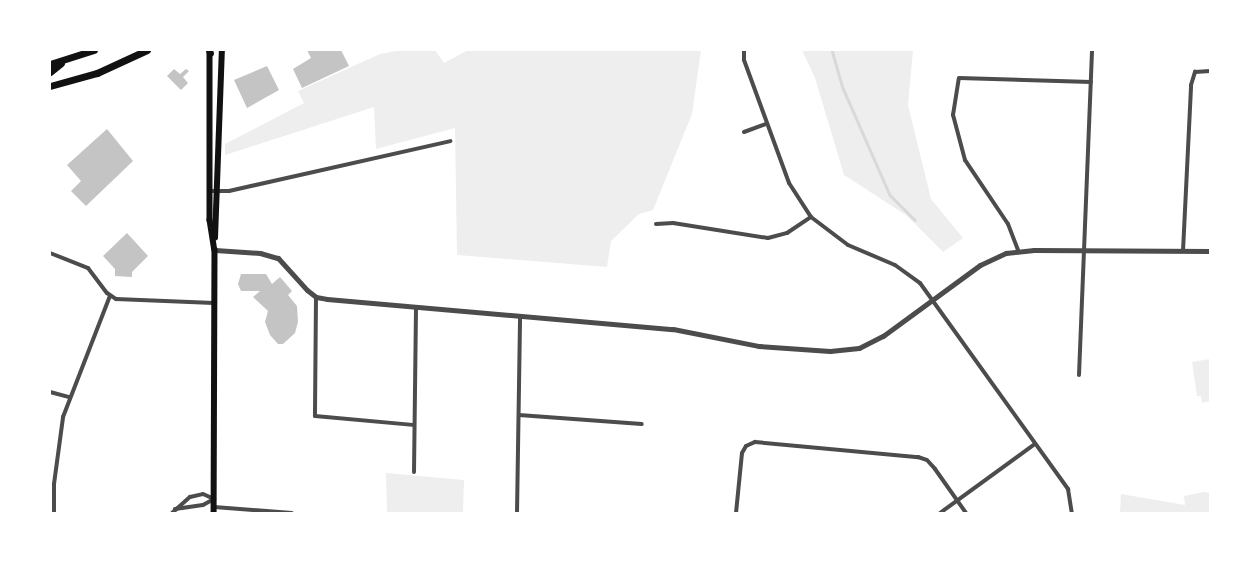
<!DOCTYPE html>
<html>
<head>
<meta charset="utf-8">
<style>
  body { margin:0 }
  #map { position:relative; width:1260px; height:563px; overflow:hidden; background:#fff; font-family:Georgia,serif }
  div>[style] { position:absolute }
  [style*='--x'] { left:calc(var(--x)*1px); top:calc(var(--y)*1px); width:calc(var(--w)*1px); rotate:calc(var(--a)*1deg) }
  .green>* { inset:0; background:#eee }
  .stream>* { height:2.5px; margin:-1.25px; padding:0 1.25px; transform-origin:1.25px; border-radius:1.25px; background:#d9d9d9 }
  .building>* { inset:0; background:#c4c4c4 }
  .minor>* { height:4px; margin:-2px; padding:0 2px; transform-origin:2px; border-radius:2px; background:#4c4c4c }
  .tertiary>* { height:5px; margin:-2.5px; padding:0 2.5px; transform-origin:2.5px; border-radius:2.5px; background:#4c4c4c }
  .secondary>* { height:5.5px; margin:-2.75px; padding:0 2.75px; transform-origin:2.75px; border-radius:2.75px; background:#111 }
  .trunk>* { height:7px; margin:-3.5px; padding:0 3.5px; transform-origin:3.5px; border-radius:3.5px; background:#111 }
  span { translate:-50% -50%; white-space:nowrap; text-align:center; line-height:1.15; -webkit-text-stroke:4.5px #fff; paint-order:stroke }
  .frame { position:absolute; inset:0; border:51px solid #fff; pointer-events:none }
</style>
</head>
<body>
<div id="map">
  <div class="green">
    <i style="clip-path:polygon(401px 50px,435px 50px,444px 63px,468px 50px,701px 50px,692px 114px,653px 210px,639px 214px,611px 241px,607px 267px,457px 255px,455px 128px,376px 149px,374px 107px,225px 155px,225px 144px,304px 103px,298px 91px,380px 54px)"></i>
    <i style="clip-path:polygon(802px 50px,913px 50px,908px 105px,931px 199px,963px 238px,943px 252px,906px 215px,844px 175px,815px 78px)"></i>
    <i style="clip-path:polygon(1210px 359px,1210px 401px,1202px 403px,1201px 396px,1197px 396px,1192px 362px)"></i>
    <i style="clip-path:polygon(386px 473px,464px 480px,463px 513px,387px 513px)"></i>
    <i style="clip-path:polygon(1204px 492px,1210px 493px,1210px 513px,1120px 513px,1121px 494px,1185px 505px,1184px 496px)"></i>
  </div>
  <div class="stream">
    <i style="--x:832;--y:50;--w:40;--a:74"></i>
    <i style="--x:843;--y:88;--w:117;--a:66.3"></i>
    <i style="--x:890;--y:195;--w:35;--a:45"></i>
  </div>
  <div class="building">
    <i style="clip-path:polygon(307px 50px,341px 50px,349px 66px,302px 88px,293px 69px,311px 58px)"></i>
    <i style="clip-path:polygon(267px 66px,279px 90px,247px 108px,234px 80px)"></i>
    <i style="clip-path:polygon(174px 69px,180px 74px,186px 69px,189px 71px,183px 77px,188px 83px,181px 90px,167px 76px)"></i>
    <i style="clip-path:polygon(107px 129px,133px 161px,86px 206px,71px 191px,81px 181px,67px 165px)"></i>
    <i style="clip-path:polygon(127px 233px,148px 256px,132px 272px,132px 277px,115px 276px,115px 269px,103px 256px)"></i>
    <i style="clip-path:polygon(241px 274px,266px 274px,272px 284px,280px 277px,292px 291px,288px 295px,297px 306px,298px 322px,295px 333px,283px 344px,278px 344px,270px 335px,265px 322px,268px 311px,253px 297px,260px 291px,241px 291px,238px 284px)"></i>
  </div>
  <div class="minor">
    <i style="--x:744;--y:50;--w:10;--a:90"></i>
    <i style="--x:744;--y:60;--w:131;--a:69.9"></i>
    <i style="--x:789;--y:183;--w:40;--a:57.1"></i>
    <i style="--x:811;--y:217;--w:46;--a:37.1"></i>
    <i style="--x:848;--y:245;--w:51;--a:23.1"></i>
    <i style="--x:895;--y:265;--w:31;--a:36"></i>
    <i style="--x:920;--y:283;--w:254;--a:54.3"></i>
    <i style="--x:1068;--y:489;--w:24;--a:81"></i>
    <i style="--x:744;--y:132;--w:23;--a:-20"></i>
    <i style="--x:210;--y:191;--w:19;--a:0"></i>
    <i style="--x:229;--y:191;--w:227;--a:-12.7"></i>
    <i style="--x:656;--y:224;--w:17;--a:-3"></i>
    <i style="--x:673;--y:223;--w:96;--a:9"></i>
    <i style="--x:768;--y:238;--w:20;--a:-15"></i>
    <i style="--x:787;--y:233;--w:29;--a:-34"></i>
    <i style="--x:1018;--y:250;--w:28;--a:-111"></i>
    <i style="--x:1008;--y:224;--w:77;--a:-123.9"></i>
    <i style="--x:965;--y:160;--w:47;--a:-104.9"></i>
    <i style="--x:953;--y:115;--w:37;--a:-81"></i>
    <i style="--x:959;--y:78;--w:132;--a:1.7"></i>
    <i style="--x:1183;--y:251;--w:166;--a:-87.2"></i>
    <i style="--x:1191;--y:85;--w:14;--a:-73"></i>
    <i style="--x:1195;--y:72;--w:15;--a:-4"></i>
    <i style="--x:50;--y:253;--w:41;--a:21.5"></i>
    <i style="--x:88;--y:268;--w:31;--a:53"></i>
    <i style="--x:107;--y:293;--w:11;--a:34"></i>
    <i style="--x:116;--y:299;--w:98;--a:2.3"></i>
    <i style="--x:316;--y:297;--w:119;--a:90.5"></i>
    <i style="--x:315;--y:416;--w:98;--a:5.2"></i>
    <i style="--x:1079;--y:375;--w:325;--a:-87.7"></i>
    <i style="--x:50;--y:392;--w:20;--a:15"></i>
    <i style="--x:519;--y:415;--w:123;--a:4.2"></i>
    <i style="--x:414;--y:472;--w:165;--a:-89.3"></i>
    <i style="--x:214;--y:507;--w:78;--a:4.4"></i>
    <i style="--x:175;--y:509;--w:28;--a:-8"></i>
    <i style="--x:203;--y:505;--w:13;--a:-29"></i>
    <i style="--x:54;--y:513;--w:29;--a:-90"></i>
    <i style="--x:54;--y:484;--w:68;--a:-82.3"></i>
    <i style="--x:63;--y:417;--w:130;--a:-68.8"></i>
    <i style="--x:172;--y:513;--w:24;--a:-42"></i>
    <i style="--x:190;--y:497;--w:13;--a:-13"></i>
    <i style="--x:203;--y:494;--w:12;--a:24"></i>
    <i style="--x:517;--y:513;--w:197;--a:-89.1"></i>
    <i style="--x:736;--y:513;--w:60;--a:-84.3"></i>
    <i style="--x:742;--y:453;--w:8;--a:-60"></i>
    <i style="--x:746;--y:446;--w:10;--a:-24"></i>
    <i style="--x:755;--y:442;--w:164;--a:5.3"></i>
    <i style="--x:918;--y:457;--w:9;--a:18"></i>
    <i style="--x:927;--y:460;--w:12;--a:48"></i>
    <i style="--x:935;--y:469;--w:54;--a:54.8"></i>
    <i style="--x:940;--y:513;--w:117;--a:-36"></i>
  </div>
  <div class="tertiary">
    <i style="--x:215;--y:250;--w:45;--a:3.8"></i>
    <i style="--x:260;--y:253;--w:19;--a:16"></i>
    <i style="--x:278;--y:258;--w:43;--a:47.8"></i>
    <i style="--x:307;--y:290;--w:11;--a:38"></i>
    <i style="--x:316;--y:297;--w:11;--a:10"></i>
    <i style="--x:327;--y:299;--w:347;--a:5"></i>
    <i style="--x:673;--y:329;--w:88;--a:11.2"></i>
    <i style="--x:759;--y:346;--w:71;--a:4"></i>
    <i style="--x:830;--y:351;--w:29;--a:-6"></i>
    <i style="--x:859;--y:348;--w:27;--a:-27"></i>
    <i style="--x:883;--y:336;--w:120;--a:-36.2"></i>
    <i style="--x:980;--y:265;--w:29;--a:-25"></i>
    <i style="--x:1006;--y:253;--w:28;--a:-6"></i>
    <i style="--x:1034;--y:250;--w:176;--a:0.3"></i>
  </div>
  <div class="secondary">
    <i style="--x:210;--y:51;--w:169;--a:90"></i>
    <i style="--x:210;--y:220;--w:30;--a:81"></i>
    <i style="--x:215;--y:250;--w:263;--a:90.2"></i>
    <i style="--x:215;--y:238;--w:188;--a:-87.9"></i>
  </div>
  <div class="trunk">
    <i style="--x:209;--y:50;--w:3;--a:72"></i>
    <i style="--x:50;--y:64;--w:46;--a:-17.7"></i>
    <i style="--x:50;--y:72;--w:14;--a:-39"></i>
    <i style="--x:50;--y:86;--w:49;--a:-15.5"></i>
    <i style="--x:97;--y:73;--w:55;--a:-24.7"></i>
  </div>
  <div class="frame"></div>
</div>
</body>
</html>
